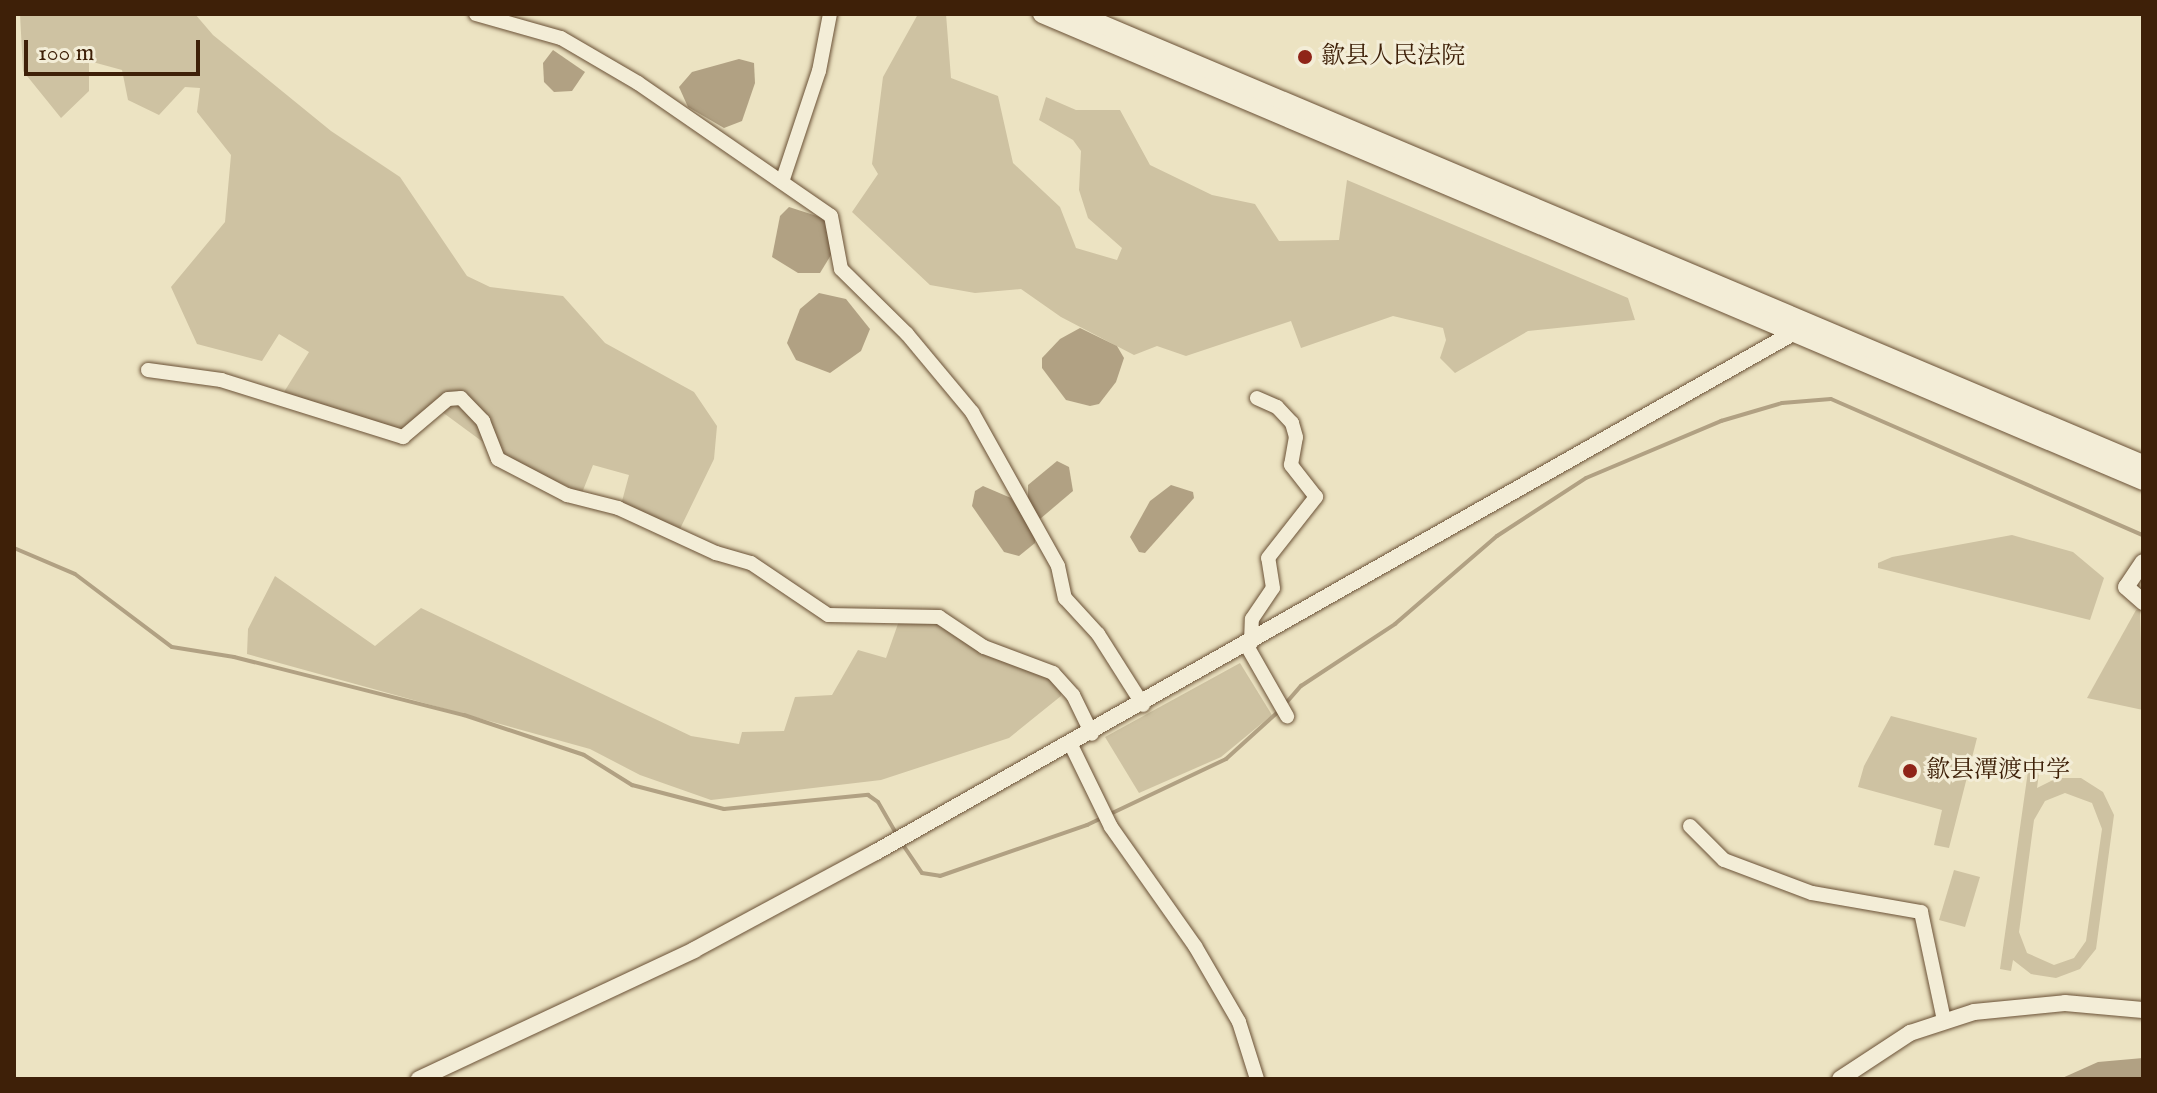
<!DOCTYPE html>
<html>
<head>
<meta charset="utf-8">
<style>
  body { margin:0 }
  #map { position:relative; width:2157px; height:1093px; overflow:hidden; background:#ece3c2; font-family:"IM FELL English","Noto Serif SC",serif }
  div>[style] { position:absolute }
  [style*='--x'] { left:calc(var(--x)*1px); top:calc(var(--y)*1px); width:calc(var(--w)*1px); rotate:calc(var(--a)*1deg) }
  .green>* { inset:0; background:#cec2a2 }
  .water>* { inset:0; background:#b1a183 }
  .stream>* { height:4px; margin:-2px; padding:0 2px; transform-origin:2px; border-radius:2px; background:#b1a183 }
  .roads { filter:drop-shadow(0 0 2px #6a5136) drop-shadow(0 0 2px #6a5136) }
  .minor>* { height:14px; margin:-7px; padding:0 7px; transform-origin:7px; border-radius:7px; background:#f3edd7 }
  .tertiary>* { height:16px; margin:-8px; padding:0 8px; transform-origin:8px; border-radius:8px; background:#f3edd7 }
  .secondary>* { height:18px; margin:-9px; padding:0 9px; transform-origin:9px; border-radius:9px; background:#f3edd7 }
  .dots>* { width:22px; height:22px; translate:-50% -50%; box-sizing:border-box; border:4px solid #f3edd7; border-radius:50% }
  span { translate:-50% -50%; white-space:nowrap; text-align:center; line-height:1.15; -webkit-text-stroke:6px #f3edd7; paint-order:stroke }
  .poi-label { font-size:24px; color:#3e2008 }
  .left { translate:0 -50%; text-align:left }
  .frame { position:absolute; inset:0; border:16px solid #3e2008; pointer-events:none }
  .scale { position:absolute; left:24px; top:40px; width:176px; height:36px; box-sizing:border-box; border:4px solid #3e2008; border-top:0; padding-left:10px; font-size:24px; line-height:28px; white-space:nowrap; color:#3e2008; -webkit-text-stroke:6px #f3edd7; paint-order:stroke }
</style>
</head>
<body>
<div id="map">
  <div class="green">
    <i style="clip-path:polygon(20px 14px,195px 14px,213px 35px,331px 131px,400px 177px,467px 276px,490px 287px,563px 296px,605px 343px,694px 392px,717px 426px,714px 459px,679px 531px,621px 505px,629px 475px,593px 465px,582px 493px,506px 459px,434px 406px,403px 433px,284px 392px,309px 352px,279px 334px,262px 361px,197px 344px,171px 287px,225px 222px,231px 155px,197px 112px,200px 88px,185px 87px,159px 115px,128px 100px,122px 70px,89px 61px,89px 91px,61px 118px,23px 71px)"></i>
    <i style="clip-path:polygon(918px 14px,946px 14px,951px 78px,998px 96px,1013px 163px,1060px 207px,1076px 248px,1117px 260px,1122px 248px,1088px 218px,1079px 190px,1081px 151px,1073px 140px,1039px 120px,1046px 97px,1076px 110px,1120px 110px,1150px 165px,1212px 195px,1255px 204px,1279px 241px,1339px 240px,1347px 180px,1628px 298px,1635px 320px,1528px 331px,1455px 373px,1440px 358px,1446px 340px,1443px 328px,1393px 316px,1301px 348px,1291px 321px,1186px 356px,1157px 346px,1134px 355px,1061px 317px,1021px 289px,975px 293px,930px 285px,852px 212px,878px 174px,872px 164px,883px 77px)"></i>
    <i style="clip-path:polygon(2012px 535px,2073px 552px,2104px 578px,2090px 620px,1878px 568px,1878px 563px,1892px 557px)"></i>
    <i style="clip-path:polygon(275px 576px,375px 646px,421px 608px,691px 736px,739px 744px,742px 732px,784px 731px,795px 697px,832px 695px,858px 650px,886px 658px,900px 618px,929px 619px,1043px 670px,1063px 687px,1061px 696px,1009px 738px,881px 780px,711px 800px,640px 775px,590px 749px,247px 654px,248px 629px)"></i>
    <i style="clip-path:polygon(2140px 609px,2143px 710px,2087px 698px,2136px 610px)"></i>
    <i style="clip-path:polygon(1240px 663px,1272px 715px,1221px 757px,1139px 793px,1105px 737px)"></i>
    <i style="clip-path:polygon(1891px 716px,1977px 738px,1949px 848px,1934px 845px,1942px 810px,1858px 787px,1864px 766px)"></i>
    <i style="clip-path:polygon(evenodd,2029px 764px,2040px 766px,2037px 788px,2057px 778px,2081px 778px,2103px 792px,2114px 815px,2096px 949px,2080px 969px,2056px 978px,2031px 974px,2013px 960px,2011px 971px,2000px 969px,2029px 764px,2065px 793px,2092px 803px,2102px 829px,2086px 941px,2074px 958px,2054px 965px,2027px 953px,2019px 932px,2034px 820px,2045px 801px,2065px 793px)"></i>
    <i style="clip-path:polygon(1954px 870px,1980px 877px,1965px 927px,1939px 920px)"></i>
  </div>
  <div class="water">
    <i style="clip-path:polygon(553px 50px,585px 72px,572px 91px,554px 92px,544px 82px,543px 63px)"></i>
    <i style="clip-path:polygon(739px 59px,754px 63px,755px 83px,742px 121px,724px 128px,688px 107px,679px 87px,692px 72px)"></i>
    <i style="clip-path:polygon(789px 207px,823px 218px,831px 227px,831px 255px,820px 273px,798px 273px,772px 257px,780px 216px)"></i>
    <i style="clip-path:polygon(819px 293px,846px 299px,870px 329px,861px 351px,830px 373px,796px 360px,787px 343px,800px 309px)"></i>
    <i style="clip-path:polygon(1080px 328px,1117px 346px,1124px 358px,1116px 382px,1099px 404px,1090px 406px,1066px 400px,1042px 368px,1042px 358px,1060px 339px)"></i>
    <i style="clip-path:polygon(1057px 461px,1069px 467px,1073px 491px,1040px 519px,1028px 500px,1028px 485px)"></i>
    <i style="clip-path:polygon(1171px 485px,1193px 492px,1194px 498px,1145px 553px,1139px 552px,1130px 537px,1150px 501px)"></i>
    <i style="clip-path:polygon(983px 486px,1011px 498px,1035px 534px,1035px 543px,1019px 556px,1004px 552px,972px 506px,975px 491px)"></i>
    <i style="clip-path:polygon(2143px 1058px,2143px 1079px,2060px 1079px,2098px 1062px)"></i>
  </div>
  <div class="stream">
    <i style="--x:14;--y:548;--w:66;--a:23.1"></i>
    <i style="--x:75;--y:574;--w:121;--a:37"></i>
    <i style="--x:172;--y:647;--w:63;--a:9.2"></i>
    <i style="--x:234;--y:657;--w:237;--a:14.2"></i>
    <i style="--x:464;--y:715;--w:126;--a:18.4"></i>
    <i style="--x:584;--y:755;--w:57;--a:32"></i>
    <i style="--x:632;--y:785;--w:95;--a:14.6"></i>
    <i style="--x:724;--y:809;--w:145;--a:-5.6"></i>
    <i style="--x:868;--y:795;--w:12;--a:35"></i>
    <i style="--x:878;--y:802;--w:38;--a:60"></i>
    <i style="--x:1286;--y:703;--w:23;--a:-49"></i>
    <i style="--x:1301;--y:686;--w:113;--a:-33.4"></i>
    <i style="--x:1395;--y:624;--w:135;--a:-40.8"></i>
    <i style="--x:1497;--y:536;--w:106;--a:-33.1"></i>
    <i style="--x:1586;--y:478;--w:147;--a:-22.9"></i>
    <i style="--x:1721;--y:421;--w:64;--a:-16.4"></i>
    <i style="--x:1782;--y:403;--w:49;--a:-4.7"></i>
    <i style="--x:1831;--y:399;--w:340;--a:23.6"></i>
    <i style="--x:901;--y:842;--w:37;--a:56"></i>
    <i style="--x:922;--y:873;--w:18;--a:9"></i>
    <i style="--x:940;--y:876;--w:156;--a:-19.1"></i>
    <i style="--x:1087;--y:825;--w:154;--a:-25.4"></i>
    <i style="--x:1226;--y:759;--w:73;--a:-42.2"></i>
  </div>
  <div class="roads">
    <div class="minor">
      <i style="--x:476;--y:14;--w:88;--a:15.8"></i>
      <i style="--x:561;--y:38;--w:89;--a:30.3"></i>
      <i style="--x:638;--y:83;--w:234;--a:34.6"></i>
      <i style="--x:831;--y:216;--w:54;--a:79.3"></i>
      <i style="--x:841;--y:269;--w:93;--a:44.6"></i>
      <i style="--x:907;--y:334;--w:102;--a:50.2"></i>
      <i style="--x:972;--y:412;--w:176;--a:60.8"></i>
      <i style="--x:1058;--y:566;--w:33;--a:78"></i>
      <i style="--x:1065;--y:598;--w:49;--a:47.5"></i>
      <i style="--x:1098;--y:634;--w:84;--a:57.6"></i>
      <i style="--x:782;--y:182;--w:117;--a:-71.6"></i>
      <i style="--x:819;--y:71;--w:58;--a:-79.1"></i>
      <i style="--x:148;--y:370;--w:74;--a:7.8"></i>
      <i style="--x:221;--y:380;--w:191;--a:17.4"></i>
      <i style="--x:403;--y:437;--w:59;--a:-40.2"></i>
      <i style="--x:448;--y:399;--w:13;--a:-4"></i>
      <i style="--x:461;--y:398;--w:32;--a:46"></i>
      <i style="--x:483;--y:421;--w:41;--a:68.5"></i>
      <i style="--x:498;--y:459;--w:78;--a:27.6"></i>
      <i style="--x:567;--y:495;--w:53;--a:14.3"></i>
      <i style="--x:618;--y:508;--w:108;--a:24.7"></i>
      <i style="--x:716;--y:553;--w:36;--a:16"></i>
      <i style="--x:751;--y:563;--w:93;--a:34"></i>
      <i style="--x:828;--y:615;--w:111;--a:1"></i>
      <i style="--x:939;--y:617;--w:54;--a:33.7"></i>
      <i style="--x:984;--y:647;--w:74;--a:20.6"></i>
      <i style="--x:1053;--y:673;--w:30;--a:48"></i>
      <i style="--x:1073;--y:695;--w:43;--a:64"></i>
      <i style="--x:1251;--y:643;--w:24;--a:-88"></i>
      <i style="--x:1252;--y:619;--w:37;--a:-56"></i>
      <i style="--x:1273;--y:588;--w:30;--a:-99"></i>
      <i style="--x:1268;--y:558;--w:78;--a:-51.8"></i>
      <i style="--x:1316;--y:497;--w:41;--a:-128"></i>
      <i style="--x:1291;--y:465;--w:28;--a:-80"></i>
      <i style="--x:1296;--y:437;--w:15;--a:-106"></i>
      <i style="--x:1292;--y:423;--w:22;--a:-133"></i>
      <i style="--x:1277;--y:407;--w:22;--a:-156"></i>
      <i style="--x:1247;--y:646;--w:81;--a:60.3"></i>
      <i style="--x:1071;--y:745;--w:91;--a:64"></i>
      <i style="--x:1111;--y:827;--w:146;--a:54.8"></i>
      <i style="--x:1195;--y:946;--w:88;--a:59.9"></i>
      <i style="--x:1239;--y:1022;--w:60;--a:72.5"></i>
      <i style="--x:1690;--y:826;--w:48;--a:45"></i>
      <i style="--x:1724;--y:860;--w:94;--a:20.6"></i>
      <i style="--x:1812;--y:893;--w:111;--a:9.9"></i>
      <i style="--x:1921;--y:912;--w:110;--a:78"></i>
    </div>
    <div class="tertiary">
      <i style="--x:2143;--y:562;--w:30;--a:124"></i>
      <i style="--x:2126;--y:587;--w:23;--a:41"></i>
      <i style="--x:419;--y:1079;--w:304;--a:-25.1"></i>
      <i style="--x:694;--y:950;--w:207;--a:-28.3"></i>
      <i style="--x:876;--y:852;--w:1054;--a:-29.51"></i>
      <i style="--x:1840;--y:1079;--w:84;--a:-33.3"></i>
      <i style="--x:1910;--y:1033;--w:67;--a:-18.2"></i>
      <i style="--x:1974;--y:1012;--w:91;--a:-5.6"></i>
      <i style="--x:2065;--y:1003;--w:78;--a:5.1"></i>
    </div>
    <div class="secondary">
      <i style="--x:1042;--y:14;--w:1196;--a:22.98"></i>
      <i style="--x:1078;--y:14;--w:1156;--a:22.91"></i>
    </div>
  </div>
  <div class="dots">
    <i style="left:1305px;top:57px;background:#8f2418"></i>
    <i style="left:1910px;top:771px;background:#8f2418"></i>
  </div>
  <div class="poi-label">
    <span class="left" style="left:1321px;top:57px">歙县人民法院</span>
    <span class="left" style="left:1926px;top:771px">歙县潭渡中学</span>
  </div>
  <div class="frame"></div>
  <div class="scale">100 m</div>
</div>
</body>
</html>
